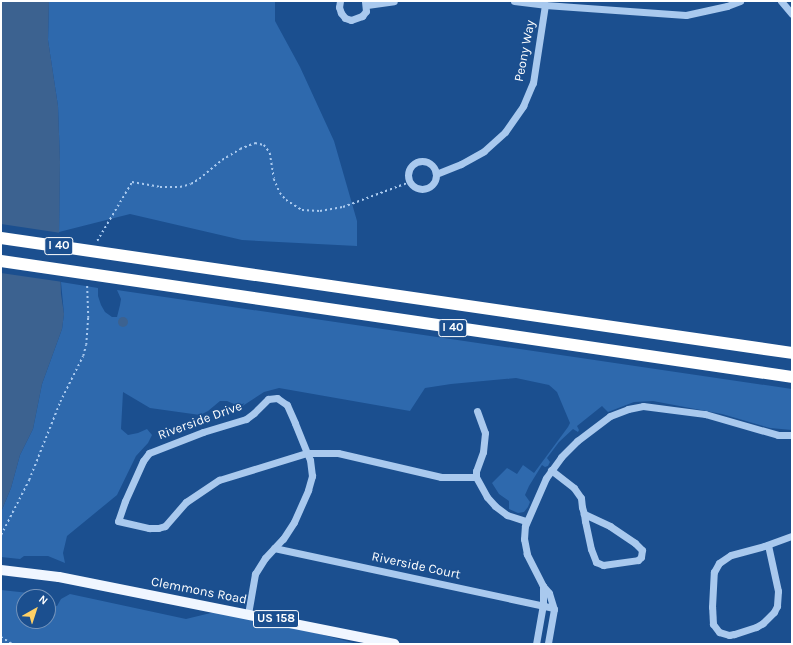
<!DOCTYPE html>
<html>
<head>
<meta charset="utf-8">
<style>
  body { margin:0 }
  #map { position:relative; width:793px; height:645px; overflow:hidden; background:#1b4f8f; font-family:Karla,sans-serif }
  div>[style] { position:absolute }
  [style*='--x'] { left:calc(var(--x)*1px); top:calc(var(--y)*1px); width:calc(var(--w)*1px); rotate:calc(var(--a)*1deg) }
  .green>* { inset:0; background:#2e69ad }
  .water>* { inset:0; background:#3c6290 }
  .round { border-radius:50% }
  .pier>* { inset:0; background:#1b4f8f }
  .path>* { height:1.5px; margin-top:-0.75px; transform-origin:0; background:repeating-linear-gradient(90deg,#a9c9ee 0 2px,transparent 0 5px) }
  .minor>* { height:7px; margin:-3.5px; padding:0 3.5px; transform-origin:3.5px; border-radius:3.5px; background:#a9c9ee }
  .minor>.ring { margin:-3.5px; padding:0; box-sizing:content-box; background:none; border:7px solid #a9c9ee; border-radius:50% }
  .major>* { height:10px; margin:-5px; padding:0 5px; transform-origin:5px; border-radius:5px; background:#f0f6ff }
  .highway>* { height:12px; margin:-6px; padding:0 6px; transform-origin:6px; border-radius:6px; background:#fff }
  span { translate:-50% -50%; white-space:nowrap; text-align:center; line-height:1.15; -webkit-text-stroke:3px #1b4f8f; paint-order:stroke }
  .shield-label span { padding:1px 3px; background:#1b4f8f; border:1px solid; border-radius:3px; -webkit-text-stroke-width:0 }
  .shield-label { font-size:12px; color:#fff; font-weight:700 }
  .street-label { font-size:13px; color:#fff }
  .frame { position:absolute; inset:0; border:2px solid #fff; pointer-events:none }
  .north { position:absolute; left:16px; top:589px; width:40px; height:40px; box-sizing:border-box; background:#1b4f8f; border:1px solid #7695bc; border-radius:50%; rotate:39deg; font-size:11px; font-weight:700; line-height:16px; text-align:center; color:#fff }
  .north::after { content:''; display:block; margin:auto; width:14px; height:18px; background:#ffd166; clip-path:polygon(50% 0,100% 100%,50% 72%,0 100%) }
</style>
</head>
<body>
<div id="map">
  <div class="green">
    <i style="clip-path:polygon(49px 1px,275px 1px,275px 21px,300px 67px,334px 141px,357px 221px,357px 246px,242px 240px,130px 214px,59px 232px,60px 162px,58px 106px,48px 40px)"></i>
    <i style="clip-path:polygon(61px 282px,98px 288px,98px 296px,101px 305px,105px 312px,112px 317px,117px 317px,120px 305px,121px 299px,117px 290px,792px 389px,792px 430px,770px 428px,722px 414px,653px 401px,634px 402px,608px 412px,602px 406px,577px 426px,579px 430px,578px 432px,573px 429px,559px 442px,547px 458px,550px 462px,548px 466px,545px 467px,542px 465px,529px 486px,525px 495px,530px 502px,528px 507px,524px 512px,518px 513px,509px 509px,509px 501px,499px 494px,492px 483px,507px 468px,517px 474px,523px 465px,534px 473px,568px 427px,570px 423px,557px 392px,549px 385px,516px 378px,451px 384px,425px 388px,410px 411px,279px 388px,264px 392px,241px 407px,227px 401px,220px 401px,208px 411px,200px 415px,150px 408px,123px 392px,121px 429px,128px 435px,138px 433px,147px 429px,152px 435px,148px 443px,136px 456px,117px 495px,67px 536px,63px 553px,65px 563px,48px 556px,24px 556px,20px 559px,1px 557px,1px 512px,11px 488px,20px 455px,33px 429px,42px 384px,62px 329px,64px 314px)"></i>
    <i style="clip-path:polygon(1px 590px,29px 593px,29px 597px,24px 597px,24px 621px,48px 621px,48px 605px,57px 606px,61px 599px,70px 594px,186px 619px,227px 609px,357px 644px,1px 644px)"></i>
  </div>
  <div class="water">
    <i style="clip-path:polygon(1px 1px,49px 1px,48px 40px,58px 106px,60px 162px,59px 241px,61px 294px,64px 314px,62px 329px,42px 384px,33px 429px,20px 455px,11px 488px,1px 512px)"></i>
    <i class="round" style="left:118px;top:317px;width:10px;height:10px"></i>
  </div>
  <div class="pier">
    <i style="clip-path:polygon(1px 224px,61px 233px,63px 282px,1px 273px)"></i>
  </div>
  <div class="path">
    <i style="--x:97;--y:241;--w:69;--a:-59.3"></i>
    <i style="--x:132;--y:182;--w:28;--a:10"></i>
    <i style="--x:160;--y:187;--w:20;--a:0"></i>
    <i style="--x:180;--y:187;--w:11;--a:-15"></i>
    <i style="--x:191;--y:184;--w:9;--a:-32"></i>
    <i style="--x:199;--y:179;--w:30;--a:-40"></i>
    <i style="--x:222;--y:160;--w:21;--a:-31"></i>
    <i style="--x:240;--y:149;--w:16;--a:-22"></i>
    <i style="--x:255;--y:143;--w:9;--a:13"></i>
    <i style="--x:264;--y:145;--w:10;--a:53"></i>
    <i style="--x:270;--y:153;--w:26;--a:81"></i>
    <i style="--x:274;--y:179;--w:15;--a:67"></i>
    <i style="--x:280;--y:193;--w:9;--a:49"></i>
    <i style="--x:286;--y:200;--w:19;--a:32"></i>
    <i style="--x:302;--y:210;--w:18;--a:3"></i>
    <i style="--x:320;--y:211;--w:23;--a:-10"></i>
    <i style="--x:343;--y:207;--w:72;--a:-20.5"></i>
    <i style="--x:1;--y:535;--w:62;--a:-63"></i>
    <i style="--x:29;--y:480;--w:84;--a:-68.3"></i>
    <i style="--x:60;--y:402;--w:51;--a:-63.4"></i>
    <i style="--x:83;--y:356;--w:11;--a:-75"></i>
    <i style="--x:86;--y:345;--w:27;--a:-86"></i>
    <i style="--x:88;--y:318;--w:34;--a:-92"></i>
    <i style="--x:1;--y:637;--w:13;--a:32"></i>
  </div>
  <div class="minor">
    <i style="--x:340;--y:1;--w:6;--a:99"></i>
    <i style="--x:339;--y:7;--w:6;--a:72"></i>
    <i style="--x:341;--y:13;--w:6;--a:51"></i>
    <i style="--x:345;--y:18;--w:6;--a:18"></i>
    <i style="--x:351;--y:20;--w:12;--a:-20"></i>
    <i style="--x:362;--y:16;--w:6;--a:-51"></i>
    <i style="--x:366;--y:11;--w:10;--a:-96"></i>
    <i style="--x:514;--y:1;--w:31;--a:7"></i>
    <i style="--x:545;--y:5;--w:141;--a:4.1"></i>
    <i style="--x:686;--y:15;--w:42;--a:-12.4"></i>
    <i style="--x:727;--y:6;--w:14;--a:-21"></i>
    <i style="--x:781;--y:1;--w:17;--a:50"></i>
    <i style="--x:367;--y:5;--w:27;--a:-8"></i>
    <i class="ring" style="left:408px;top:161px;width:21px;height:21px"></i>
    <i style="--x:436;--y:174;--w:27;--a:-22"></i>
    <i style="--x:461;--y:164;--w:26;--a:-29"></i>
    <i style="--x:484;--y:151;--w:28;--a:-42"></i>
    <i style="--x:505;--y:132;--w:32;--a:-55"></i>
    <i style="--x:523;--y:106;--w:25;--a:-67"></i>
    <i style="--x:533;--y:83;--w:79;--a:-81.3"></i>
    <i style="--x:477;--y:411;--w:23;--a:70"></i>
    <i style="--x:485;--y:433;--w:19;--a:96"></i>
    <i style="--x:483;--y:452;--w:20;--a:110"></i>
    <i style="--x:476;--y:471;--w:6;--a:90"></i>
    <i style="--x:476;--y:477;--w:23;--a:61"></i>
    <i style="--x:487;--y:497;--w:12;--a:48"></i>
    <i style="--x:495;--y:506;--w:15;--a:37"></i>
    <i style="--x:507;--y:515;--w:20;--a:18"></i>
    <i style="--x:551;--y:470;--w:29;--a:38"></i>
    <i style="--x:574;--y:488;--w:12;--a:55"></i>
    <i style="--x:581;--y:498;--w:9;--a:84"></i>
    <i style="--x:582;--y:507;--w:7;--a:74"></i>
    <i style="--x:584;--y:514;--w:7;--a:82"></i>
    <i style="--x:585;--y:521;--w:29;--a:78"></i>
    <i style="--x:591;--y:549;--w:14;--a:69"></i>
    <i style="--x:596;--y:562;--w:8;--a:23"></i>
    <i style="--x:603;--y:565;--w:35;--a:-8"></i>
    <i style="--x:638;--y:560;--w:4;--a:-45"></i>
    <i style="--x:641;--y:557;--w:7;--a:-82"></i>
    <i style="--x:642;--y:550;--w:10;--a:-135"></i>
    <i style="--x:635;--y:543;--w:30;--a:-146"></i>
    <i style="--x:610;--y:526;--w:29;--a:-155"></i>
    <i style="--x:768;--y:545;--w:47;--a:77.7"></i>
    <i style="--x:778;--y:591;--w:15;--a:94"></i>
    <i style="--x:777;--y:606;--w:7;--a:117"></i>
    <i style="--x:774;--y:612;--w:16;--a:135"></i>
    <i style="--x:763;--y:623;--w:8;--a:150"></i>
    <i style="--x:756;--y:627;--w:23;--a:162"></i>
    <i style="--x:734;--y:634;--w:5;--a:169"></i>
    <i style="--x:729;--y:635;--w:10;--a:-163"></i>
    <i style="--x:719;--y:632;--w:10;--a:-127"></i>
    <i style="--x:713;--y:624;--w:17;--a:-93"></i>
    <i style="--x:712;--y:607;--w:35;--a:-87"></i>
    <i style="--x:714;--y:572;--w:10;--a:-61"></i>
    <i style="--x:719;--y:563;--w:14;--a:-34"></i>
    <i style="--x:731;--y:555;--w:34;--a:-15"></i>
    <i style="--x:764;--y:546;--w:30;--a:-20"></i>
    <i style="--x:274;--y:548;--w:285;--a:12.1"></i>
    <i style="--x:543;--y:586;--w:9;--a:49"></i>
    <i style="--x:549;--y:593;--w:17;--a:73"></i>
    <i style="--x:554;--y:609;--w:36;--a:100"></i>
    <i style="--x:248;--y:614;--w:41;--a:-80.1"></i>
    <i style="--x:255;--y:574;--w:19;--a:-58"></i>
    <i style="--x:265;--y:558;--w:26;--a:-47"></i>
    <i style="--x:283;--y:539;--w:20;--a:-57"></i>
    <i style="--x:294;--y:522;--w:35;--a:-66"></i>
    <i style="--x:308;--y:490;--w:15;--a:-74"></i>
    <i style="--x:312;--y:476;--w:16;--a:-97"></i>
    <i style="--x:310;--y:460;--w:8;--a:-113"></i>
    <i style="--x:307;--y:453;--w:32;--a:-112"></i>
    <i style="--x:295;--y:423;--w:20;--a:-114"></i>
    <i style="--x:287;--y:405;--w:12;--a:-145"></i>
    <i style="--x:277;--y:398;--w:9;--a:174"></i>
    <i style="--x:268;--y:399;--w:20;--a:135"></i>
    <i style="--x:254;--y:413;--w:10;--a:143"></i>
    <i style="--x:246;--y:419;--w:45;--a:163.2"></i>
    <i style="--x:203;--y:432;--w:58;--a:158.7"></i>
    <i style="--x:149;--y:453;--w:10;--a:127"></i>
    <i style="--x:143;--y:461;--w:44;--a:114.2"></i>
    <i style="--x:125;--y:501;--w:21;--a:109"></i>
    <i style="--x:118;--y:521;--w:32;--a:13"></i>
    <i style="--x:149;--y:528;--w:9;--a:0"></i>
    <i style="--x:158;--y:528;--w:7;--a:-16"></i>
    <i style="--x:165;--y:526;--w:32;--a:-49"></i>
    <i style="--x:186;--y:502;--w:40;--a:-34"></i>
    <i style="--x:219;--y:480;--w:92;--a:-17.1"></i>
    <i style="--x:307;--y:453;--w:31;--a:0"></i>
    <i style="--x:338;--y:453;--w:106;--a:13.1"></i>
    <i style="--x:441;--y:477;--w:35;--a:0"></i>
    <i style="--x:536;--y:644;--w:40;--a:-80"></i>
    <i style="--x:543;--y:605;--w:19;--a:-90"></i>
    <i style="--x:543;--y:586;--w:36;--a:-117"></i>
    <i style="--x:527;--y:554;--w:15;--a:-101"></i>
    <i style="--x:524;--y:539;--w:13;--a:-86"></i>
    <i style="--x:525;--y:526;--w:52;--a:-66.4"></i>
    <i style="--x:546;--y:478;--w:26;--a:-54"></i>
    <i style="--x:561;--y:457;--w:23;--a:-45"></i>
    <i style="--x:577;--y:441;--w:41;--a:-37.1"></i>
    <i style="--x:610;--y:416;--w:19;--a:-21"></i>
    <i style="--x:628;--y:409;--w:15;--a:-11"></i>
    <i style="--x:643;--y:406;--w:63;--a:7.4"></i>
    <i style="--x:705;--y:414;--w:76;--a:16"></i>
    <i style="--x:778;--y:435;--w:14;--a:0"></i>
  </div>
  <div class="major">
    <i style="--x:1;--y:570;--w:58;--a:6.9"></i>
    <i style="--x:59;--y:577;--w:342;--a:11.3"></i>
  </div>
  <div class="highway">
    <i style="--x:1;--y:238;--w:799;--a:8.27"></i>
    <i style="--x:1;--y:261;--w:799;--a:8.34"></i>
  </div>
  <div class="shield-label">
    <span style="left:59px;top:246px">I 40</span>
    <span style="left:453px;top:328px">I 40</span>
    <span style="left:276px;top:619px">US 158</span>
  </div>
  <div class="street-label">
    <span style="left:525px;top:51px;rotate:-79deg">Peony Way</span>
    <span style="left:200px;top:421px;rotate:-20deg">Riverside Drive</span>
    <span style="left:416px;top:566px;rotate:12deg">Riverside Court</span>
    <span style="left:199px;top:591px;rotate:11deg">Clemmons Road</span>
  </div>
  <div class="frame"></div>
  <div class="north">N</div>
</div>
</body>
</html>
